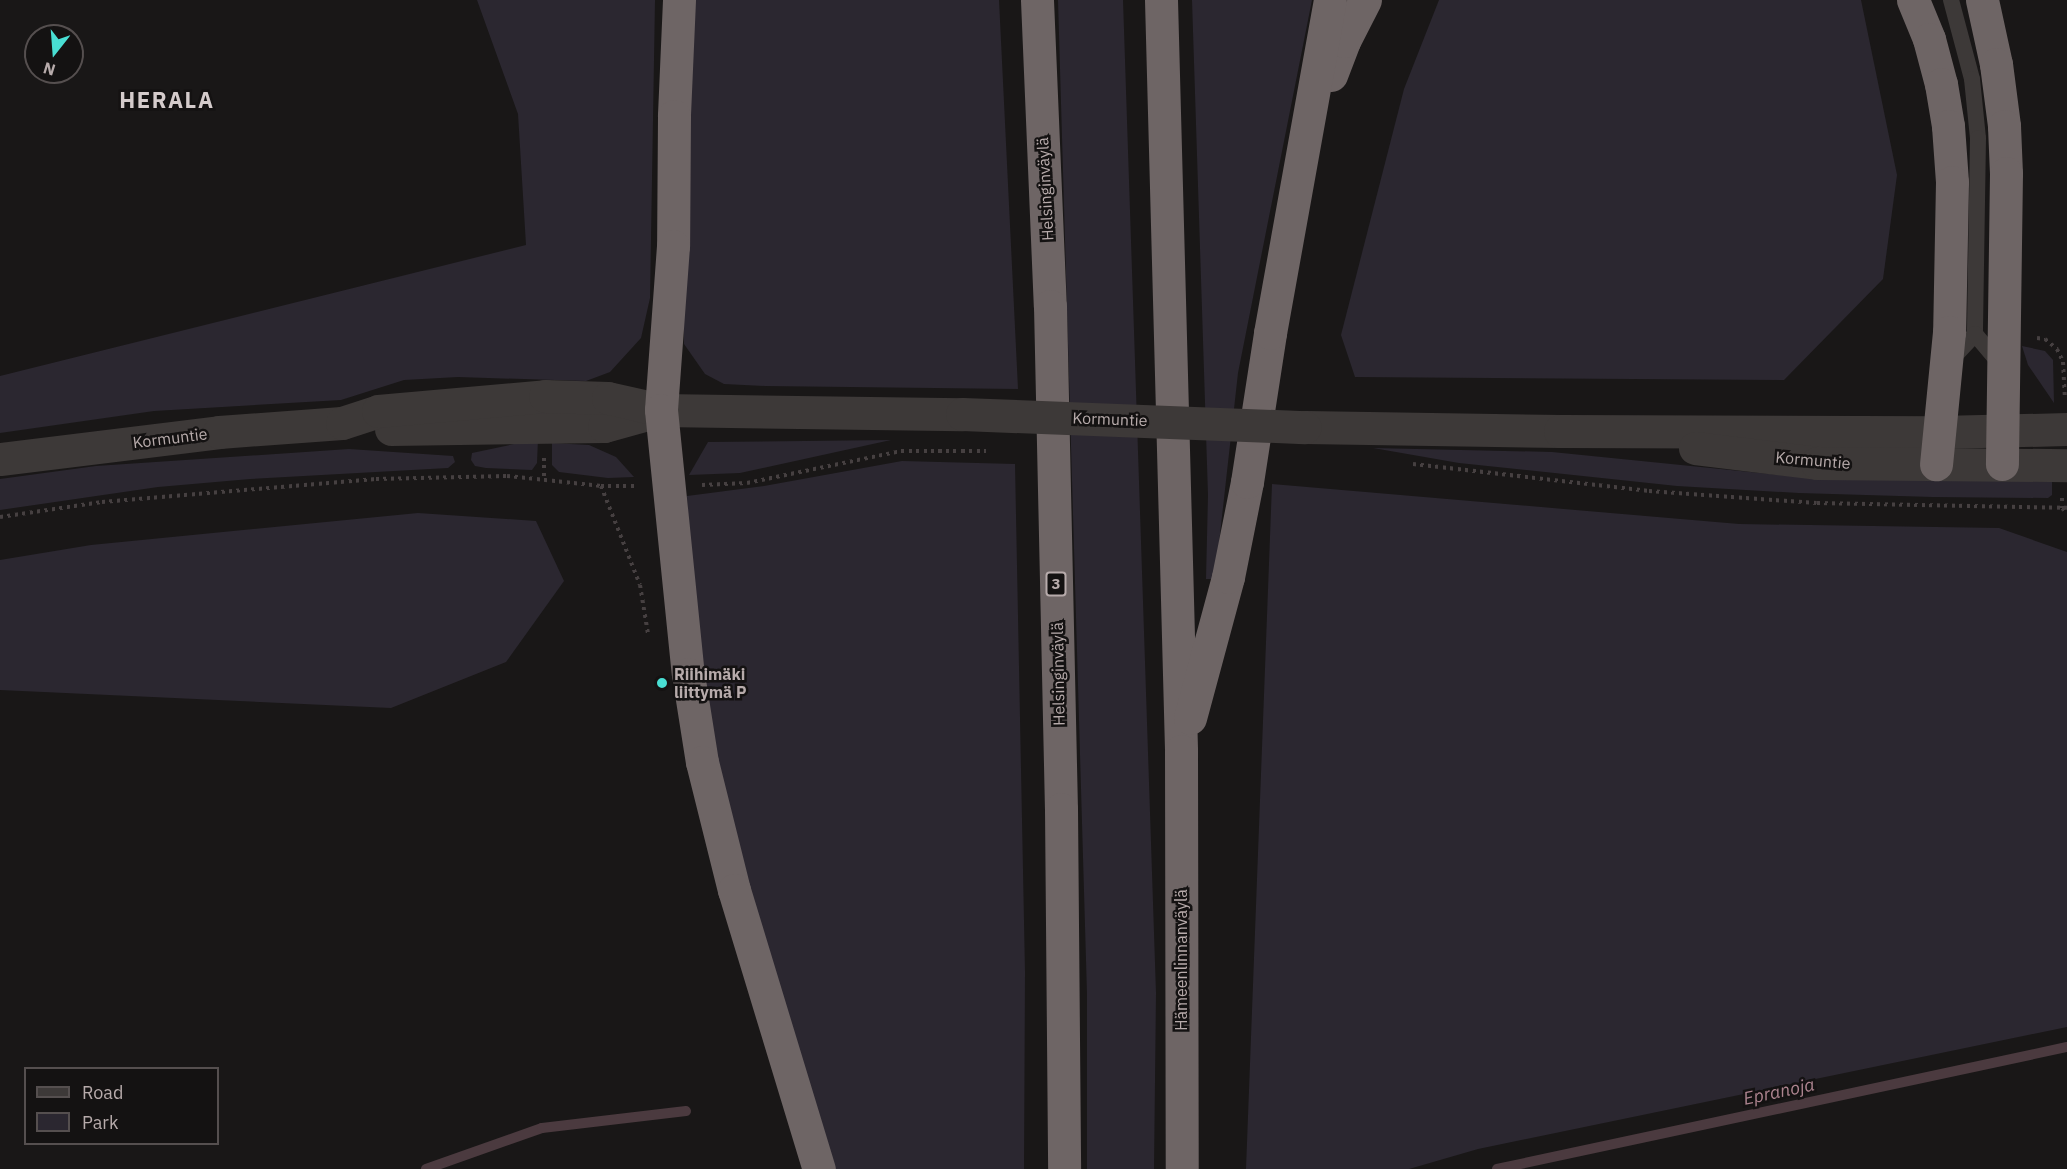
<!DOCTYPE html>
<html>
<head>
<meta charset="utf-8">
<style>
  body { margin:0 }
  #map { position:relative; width:2067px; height:1169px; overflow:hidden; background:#191717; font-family:"IBM Plex Sans",sans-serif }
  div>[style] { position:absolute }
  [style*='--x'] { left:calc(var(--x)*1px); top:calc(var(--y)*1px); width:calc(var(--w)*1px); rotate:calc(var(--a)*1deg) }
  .green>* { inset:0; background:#2b2730 }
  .stream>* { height:10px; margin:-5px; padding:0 5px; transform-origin:5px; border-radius:5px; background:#4b3a3f }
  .path>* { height:4px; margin-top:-2px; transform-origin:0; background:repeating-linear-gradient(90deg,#464041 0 3px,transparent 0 7.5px) }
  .service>* { height:16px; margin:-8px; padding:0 8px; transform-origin:8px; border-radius:8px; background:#3d3938 }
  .tertiary>* { height:33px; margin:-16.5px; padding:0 16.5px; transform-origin:16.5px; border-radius:16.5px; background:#3d3938 }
  .motorway>* { height:33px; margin:-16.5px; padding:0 16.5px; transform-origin:16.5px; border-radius:16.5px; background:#6e6565 }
  .path-bridge>* { height:4px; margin-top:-2px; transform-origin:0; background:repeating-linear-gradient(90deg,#464041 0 3px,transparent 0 7.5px) }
  .tertiary-bridge>* { height:33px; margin:-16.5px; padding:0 16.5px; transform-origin:16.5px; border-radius:16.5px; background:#3d3938 }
  .dots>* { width:16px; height:16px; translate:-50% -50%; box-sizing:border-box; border:3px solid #141212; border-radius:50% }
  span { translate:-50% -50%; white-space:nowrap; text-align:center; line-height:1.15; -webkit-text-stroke:5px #141212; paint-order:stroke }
  .shield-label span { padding:2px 4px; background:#141212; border:2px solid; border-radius:4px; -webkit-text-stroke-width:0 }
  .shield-label { font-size:15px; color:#b7abab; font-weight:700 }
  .street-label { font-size:16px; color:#b7abab }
  .poi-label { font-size:16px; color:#b7abab; font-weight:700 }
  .left { translate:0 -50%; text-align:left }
  .water-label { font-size:18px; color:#ae8590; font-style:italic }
  .district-label { font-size:22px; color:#d4cbcb; font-weight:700; letter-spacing:1.5px }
  .legend { position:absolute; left:24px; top:1067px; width:195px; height:78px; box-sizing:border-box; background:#141212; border:2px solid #554f4f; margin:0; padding:8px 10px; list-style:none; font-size:18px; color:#b7abab }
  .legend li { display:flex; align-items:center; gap:12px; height:30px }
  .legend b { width:30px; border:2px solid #554f4f }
  .north { position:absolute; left:24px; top:24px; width:60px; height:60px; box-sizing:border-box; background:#141212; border:2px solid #554f4f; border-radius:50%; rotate:197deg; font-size:16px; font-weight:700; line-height:24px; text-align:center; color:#b7abab }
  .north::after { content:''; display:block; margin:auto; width:21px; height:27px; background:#49ded3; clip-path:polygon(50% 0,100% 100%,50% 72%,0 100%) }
</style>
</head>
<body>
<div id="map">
  <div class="green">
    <i style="clip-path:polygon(477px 0,655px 0,650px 298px,641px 338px,610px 372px,586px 381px,458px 377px,404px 380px,341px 400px,154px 411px,0 433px,0 376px,526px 245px,518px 114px)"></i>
    <i style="clip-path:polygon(691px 0,999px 0,1018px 389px,765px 386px,724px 384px,705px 374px,684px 344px,684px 191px)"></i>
    <i style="clip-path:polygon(1058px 0,1123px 0,1156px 993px,1154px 1169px,1087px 1169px,1087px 994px)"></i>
    <i style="clip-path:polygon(1192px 0,1312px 0,1238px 373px,1215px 579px,1206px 579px,1208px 495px)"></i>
    <i style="clip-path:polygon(1439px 0,1861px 0,1897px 175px,1883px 279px,1784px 380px,1355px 377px,1341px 335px,1404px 89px)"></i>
    <i style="clip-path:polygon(2022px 346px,2045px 351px,2053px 360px,2054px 403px,2028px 365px)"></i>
    <i style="clip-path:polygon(538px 439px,537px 463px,532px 470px,486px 468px,475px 466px,471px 460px,472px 453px)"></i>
    <i style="clip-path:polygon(891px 440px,740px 473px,689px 475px,708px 442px)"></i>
    <i style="clip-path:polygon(552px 443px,589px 445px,616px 457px,634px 477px,608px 478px,559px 472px,552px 465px)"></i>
    <i style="clip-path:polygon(1373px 448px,1552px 452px,1801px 477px,2052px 478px,2052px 495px,2048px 498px,1933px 497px,1799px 493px,1677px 486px,1459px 463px)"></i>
    <i style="clip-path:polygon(349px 449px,453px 456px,455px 462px,448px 468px,250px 479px,158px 487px,0 510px,0 479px,96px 466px)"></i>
    <i style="clip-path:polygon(902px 461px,1015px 464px,1025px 972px,1024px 1169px,832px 1169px,762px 933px,716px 766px,694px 628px,687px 496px,764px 486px)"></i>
    <i style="clip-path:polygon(1272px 484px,1739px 524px,1999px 528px,2067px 552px,2067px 1027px,1478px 1149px,1409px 1169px,1246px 1169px)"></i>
    <i style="clip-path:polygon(418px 513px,536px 521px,564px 581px,506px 662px,391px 708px,0 690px,0 560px,91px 545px)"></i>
  </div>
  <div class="stream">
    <i style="--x:426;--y:1169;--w:123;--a:-19.5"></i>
    <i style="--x:542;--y:1128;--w:145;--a:-6.7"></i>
    <i style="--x:1497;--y:1169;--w:583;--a:-12.08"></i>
  </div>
  <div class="path">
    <i style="--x:2037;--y:338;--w:8;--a:7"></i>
    <i style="--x:2045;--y:339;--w:16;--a:40"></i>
    <i style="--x:2057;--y:349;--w:14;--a:65"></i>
    <i style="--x:2063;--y:362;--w:35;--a:87"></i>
    <i style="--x:544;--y:458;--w:20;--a:90"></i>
    <i style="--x:1413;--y:464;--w:238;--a:6.5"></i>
    <i style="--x:1649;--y:491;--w:168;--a:4.1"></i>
    <i style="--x:1817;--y:503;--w:250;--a:1.1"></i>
    <i style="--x:702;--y:485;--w:45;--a:-2.5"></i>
    <i style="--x:747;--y:483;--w:157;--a:-11.7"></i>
    <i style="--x:901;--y:451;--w:61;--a:0"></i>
    <i style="--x:601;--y:486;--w:106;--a:68.5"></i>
    <i style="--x:640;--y:585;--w:50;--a:80.7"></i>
    <i style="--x:2062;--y:498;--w:10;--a:90"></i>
    <i style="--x:2062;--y:508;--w:7;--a:45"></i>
    <i style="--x:0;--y:517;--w:103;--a:-8.4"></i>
    <i style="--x:102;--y:502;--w:275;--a:-4.8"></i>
    <i style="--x:376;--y:479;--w:131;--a:-1.3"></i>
    <i style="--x:507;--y:476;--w:95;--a:6.1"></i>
    <i style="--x:601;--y:486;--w:34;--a:0"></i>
  </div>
  <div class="service">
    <i style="--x:1951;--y:0;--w:82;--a:75.1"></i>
    <i style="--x:1972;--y:79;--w:59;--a:84.2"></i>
    <i style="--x:1978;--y:138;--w:196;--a:90.9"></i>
    <i style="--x:1949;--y:362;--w:38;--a:-47"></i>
    <i style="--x:1975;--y:334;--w:40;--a:50"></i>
  </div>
  <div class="tertiary">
    <i style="--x:1305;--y:427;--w:255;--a:0.9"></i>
    <i style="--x:1560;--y:431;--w:379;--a:0.2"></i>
    <i style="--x:1939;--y:432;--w:128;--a:-1.3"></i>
    <i style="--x:391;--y:429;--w:213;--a:-0.8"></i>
    <i style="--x:604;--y:426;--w:56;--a:-15.5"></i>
    <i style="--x:1695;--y:448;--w:123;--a:7"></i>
    <i style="--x:1817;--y:463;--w:250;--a:0.5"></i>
    <i style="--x:0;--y:459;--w:221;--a:-7"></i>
    <i style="--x:219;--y:432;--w:123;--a:-4.2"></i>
    <i style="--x:342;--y:423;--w:38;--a:-18"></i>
    <i style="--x:378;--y:411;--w:168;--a:-5.1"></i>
    <i style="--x:545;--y:396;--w:63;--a:1.8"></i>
    <i style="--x:608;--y:398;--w:54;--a:12.8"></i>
    <i style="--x:661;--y:410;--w:301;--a:0.8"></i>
  </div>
  <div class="motorway">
    <i style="--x:679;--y:0;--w:116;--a:92.5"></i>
    <i style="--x:674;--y:116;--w:130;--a:90.4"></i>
    <i style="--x:673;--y:246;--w:164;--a:94.2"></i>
    <i style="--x:661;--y:410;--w:265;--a:84.2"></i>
    <i style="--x:688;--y:674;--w:89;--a:81"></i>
    <i style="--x:702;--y:762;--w:132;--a:76"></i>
    <i style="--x:734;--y:890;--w:292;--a:73.1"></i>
    <i style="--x:1037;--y:0;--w:306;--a:87.6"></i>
    <i style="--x:1050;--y:306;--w:503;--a:88.75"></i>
    <i style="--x:1061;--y:809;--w:360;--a:89.5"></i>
    <i style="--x:1161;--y:0;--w:751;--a:88.47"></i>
    <i style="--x:1181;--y:751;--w:418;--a:89.9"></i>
    <i style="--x:1913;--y:0;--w:42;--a:67.7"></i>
    <i style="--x:1929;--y:39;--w:47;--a:75.1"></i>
    <i style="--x:1941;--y:84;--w:43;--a:80.5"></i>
    <i style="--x:1948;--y:126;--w:56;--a:85.9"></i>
    <i style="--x:1952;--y:182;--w:150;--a:91.1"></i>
    <i style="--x:1949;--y:332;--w:133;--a:95.6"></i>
    <i style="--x:1982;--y:0;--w:66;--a:77.7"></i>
    <i style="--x:1996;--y:64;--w:63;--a:82.6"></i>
    <i style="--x:2004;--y:126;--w:47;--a:87.6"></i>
    <i style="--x:2006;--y:173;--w:291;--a:90.8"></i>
    <i style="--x:1331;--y:75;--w:36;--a:-69"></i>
    <i style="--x:1344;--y:41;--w:46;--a:-62.9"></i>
    <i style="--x:1190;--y:718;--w:146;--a:-74.9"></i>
    <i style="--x:1228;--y:577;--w:97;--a:-78.7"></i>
    <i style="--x:1247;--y:482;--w:151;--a:-81.2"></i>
    <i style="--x:1270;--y:333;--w:338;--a:-79.8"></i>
  </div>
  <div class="path-bridge">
    <i style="--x:962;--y:451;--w:24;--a:0"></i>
  </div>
  <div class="tertiary-bridge">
    <i style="--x:962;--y:414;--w:343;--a:2.2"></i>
  </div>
  <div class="dots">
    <i style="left:662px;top:683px;background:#49ded3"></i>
  </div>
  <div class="shield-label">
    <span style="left:1056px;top:584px">3</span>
  </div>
  <div class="street-label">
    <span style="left:1045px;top:189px;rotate:-93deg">Helsinginväylä</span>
    <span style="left:1110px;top:419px;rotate:2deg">Kormuntie</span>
    <span style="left:170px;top:438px;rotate:-7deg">Kormuntie</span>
    <span style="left:1813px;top:460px;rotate:5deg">Kormuntie</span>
    <span style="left:1058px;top:674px;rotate:-91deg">Helsinginväylä</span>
    <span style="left:1181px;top:960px;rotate:-90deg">Hämeenlinnanväylä</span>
  </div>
  <div class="poi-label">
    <span class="left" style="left:674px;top:683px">Riihimäki<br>liittymä P</span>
  </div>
  <div class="water-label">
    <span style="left:1779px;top:1092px;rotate:-12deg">Epranoja</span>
  </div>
  <div class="district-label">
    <span style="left:167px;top:100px">HERALA</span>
  </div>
  <ul class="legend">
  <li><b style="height:8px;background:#3d3938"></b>Road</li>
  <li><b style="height:16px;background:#2b2730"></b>Park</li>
  </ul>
  <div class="north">N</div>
</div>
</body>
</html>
